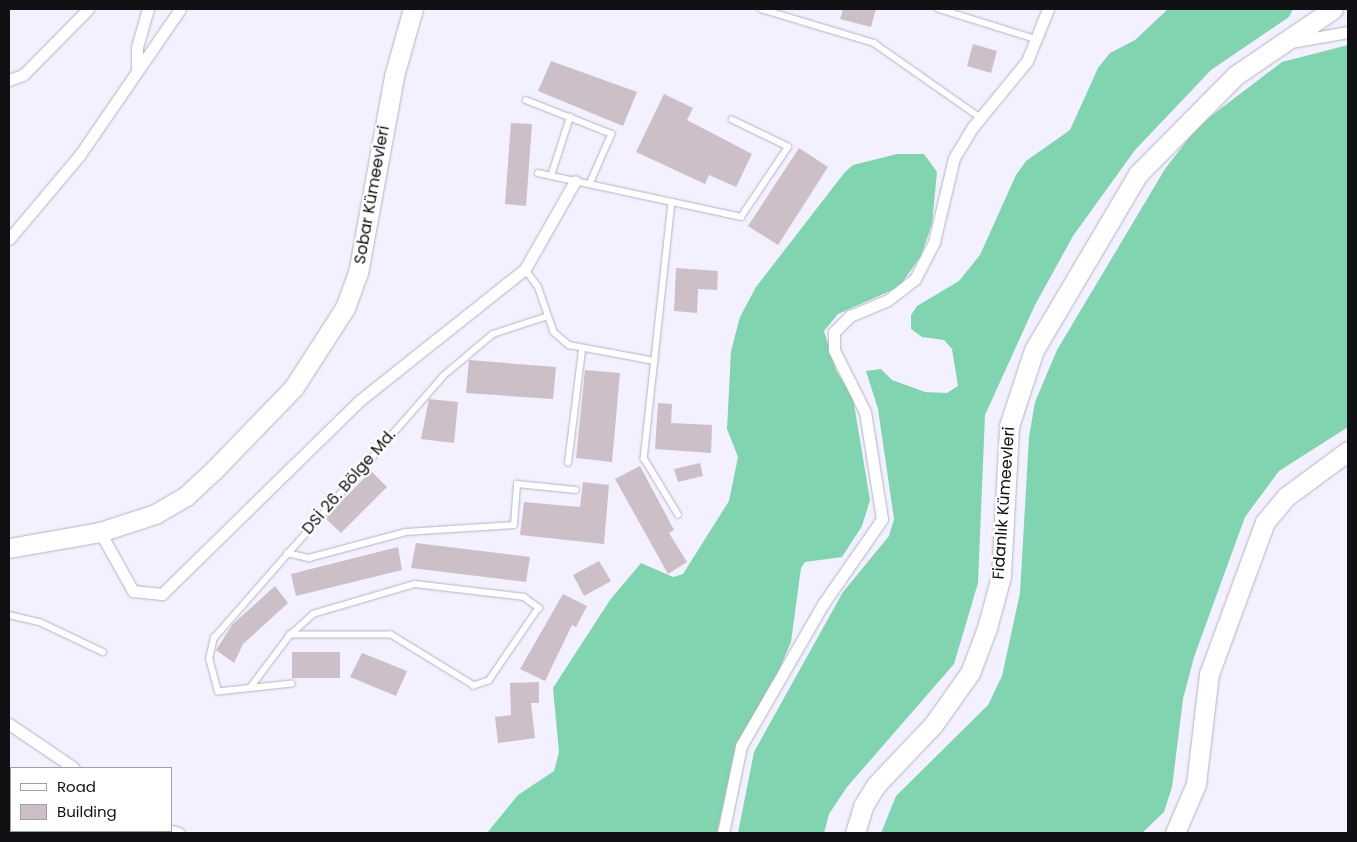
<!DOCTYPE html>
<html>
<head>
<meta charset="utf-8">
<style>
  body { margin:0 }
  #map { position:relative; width:1357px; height:842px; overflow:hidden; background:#f3f0ff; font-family:Poppins,sans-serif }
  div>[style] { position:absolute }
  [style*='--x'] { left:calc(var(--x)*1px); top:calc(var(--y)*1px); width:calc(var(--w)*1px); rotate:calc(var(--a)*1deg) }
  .forest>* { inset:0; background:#80d4af }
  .building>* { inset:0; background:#cdbfc7 }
  .roads { filter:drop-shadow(0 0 1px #b5b3c1) drop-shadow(0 0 1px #b5b3c1) }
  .lane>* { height:5.5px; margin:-2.75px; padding:0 2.75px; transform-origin:2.75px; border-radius:2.75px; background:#fff }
  .street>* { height:11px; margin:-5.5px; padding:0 5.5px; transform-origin:5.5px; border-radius:5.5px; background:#fff }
  .primary>* { height:19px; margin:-9.5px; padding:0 9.5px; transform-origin:9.5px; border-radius:9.5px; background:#fff }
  span { translate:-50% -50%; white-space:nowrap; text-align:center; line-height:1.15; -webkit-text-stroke:4.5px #fff; paint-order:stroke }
  .street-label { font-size:16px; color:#111115 }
  .frame { position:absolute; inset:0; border:10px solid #111115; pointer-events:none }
  .legend { position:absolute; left:10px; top:767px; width:162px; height:65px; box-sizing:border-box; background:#fff; border:1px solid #a0a0a1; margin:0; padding:6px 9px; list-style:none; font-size:15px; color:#111115 }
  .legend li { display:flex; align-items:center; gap:10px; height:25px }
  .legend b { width:25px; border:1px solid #a0a0a1 }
</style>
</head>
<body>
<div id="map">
  <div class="forest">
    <i style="clip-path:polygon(1168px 9px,1293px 9px,1289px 17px,1211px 70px,1135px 150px,1073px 236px,1035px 305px,985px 415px,978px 583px,954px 664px,847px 787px,829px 814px,824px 833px,738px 833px,754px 752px,843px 592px,889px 536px,894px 519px,878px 409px,866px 371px,881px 369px,892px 380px,925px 392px,947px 393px,958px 386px,952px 349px,944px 340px,922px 337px,911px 329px,911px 315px,917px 306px,959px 281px,980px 255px,1016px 175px,1026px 161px,1070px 130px,1098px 68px,1110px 53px,1135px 40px)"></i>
    <i style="clip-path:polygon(1348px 45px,1348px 427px,1279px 471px,1245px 517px,1194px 657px,1183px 699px,1172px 787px,1164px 812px,1142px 833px,881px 833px,896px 796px,988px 705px,1002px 676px,1020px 593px,1029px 437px,1035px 402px,1057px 350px,1165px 169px,1198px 126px,1282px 62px)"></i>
    <i style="clip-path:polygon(897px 154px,924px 154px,937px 172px,932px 224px,921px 256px,899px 287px,838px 314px,824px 331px,836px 370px,853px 398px,870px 500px,862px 526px,842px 557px,805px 562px,801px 568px,791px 642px,774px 682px,737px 742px,717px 833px,487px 833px,518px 795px,554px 771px,559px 752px,553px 688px,610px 600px,641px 563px,673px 577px,683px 574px,729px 501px,738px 457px,727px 429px,731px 351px,740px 317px,756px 287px,845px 172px,853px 165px)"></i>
  </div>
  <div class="building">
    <i style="clip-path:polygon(843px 9px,876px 9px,871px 27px,840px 19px)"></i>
    <i style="clip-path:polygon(973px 44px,997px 51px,991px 73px,967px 66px)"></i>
    <i style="clip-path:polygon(551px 61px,637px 92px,623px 126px,538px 91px)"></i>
    <i style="clip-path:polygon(664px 94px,693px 108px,687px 120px,752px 154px,736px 187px,709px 175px,705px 184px,636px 152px)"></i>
    <i style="clip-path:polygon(511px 123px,532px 124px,526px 206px,505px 204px)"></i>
    <i style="clip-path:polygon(799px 148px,828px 167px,778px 245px,748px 226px)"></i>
    <i style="clip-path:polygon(676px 268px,718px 271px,717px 290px,698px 289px,697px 313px,674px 311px)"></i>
    <i style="clip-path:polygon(469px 360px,556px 367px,553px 399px,466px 393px)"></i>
    <i style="clip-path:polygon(585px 370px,620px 373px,612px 462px,576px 458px)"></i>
    <i style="clip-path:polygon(429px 399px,458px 402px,454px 443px,421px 439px)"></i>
    <i style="clip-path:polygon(658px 403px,672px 404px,671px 423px,712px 425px,711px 453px,655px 449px)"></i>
    <i style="clip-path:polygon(700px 463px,703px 476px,678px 482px,674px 469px)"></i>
    <i style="clip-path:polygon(640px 466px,674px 530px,669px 533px,687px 562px,668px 574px,615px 479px)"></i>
    <i style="clip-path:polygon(371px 471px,387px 487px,341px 533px,325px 518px)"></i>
    <i style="clip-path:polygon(583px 482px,609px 485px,604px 544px,520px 535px,524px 502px,580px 507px)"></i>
    <i style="clip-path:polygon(416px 543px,530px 557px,526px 582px,411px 568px)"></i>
    <i style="clip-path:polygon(398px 547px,402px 570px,296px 596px,291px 574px)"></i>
    <i style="clip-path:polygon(599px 561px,611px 581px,584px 596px,573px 575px)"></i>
    <i style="clip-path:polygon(275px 586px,288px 603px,243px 644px,234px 663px,216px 650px,232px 625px)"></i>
    <i style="clip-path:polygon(563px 594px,587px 606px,576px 627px,572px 625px,545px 681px,520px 669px)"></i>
    <i style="clip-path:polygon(292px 652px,340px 652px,340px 678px,292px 678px)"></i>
    <i style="clip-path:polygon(362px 653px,407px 671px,396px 696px,350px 677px)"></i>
    <i style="clip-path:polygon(539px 682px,539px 703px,531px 703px,535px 738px,498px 743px,495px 717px,511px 715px,510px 683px)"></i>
  </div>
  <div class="roads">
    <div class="lane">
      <i style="--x:761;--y:9;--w:118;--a:16.7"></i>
      <i style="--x:874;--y:43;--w:131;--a:35"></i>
      <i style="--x:939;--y:9;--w:102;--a:17.2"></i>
      <i style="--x:526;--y:100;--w:92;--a:21.6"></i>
      <i style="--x:612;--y:134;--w:55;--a:113.7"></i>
      <i style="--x:538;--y:173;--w:208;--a:12.2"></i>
      <i style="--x:741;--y:217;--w:84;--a:-56.1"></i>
      <i style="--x:788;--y:147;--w:62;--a:-154.3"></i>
      <i style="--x:551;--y:176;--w:62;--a:-72.1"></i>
      <i style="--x:672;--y:202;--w:258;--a:96.2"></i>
      <i style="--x:644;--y:458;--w:66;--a:58.7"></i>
      <i style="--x:525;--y:269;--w:21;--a:53"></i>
      <i style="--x:538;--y:286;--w:49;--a:70.8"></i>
      <i style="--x:554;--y:332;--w:20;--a:41"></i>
      <i style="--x:569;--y:345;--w:87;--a:10.5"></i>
      <i style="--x:568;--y:463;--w:114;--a:-82.9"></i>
      <i style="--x:287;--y:553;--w:23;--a:13"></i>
      <i style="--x:309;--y:558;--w:100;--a:-15"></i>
      <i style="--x:406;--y:532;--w:108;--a:-3.7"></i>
      <i style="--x:514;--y:525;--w:41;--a:-85.8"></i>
      <i style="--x:517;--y:484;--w:59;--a:5.8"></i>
      <i style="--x:9;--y:615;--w:32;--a:13"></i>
      <i style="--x:40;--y:622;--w:70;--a:25.5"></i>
      <i style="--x:292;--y:684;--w:74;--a:173.8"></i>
      <i style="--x:218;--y:692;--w:34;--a:-105"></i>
      <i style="--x:209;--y:659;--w:22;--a:-77"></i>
      <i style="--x:214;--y:638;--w:348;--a:-48.8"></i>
      <i style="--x:443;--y:376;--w:65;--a:-40"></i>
      <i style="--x:493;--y:334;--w:55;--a:-18.1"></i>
      <i style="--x:250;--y:688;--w:66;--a:-53"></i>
      <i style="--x:290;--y:635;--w:31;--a:-42"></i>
      <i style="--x:313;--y:614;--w:106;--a:-16.4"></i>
      <i style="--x:415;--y:584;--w:110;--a:6.8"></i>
      <i style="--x:524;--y:597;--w:19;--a:36"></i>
      <i style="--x:539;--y:608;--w:88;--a:124.4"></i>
      <i style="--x:489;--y:681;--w:16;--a:162"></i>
      <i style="--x:474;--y:686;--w:97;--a:-148.4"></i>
      <i style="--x:391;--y:635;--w:101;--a:180"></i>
    </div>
    <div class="street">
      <i style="--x:1291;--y:42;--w:58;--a:-10"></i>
      <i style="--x:137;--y:67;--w:20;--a:-90"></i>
      <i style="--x:137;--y:47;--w:40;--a:-74"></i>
      <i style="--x:9;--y:80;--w:15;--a:-20"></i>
      <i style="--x:23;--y:75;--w:93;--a:-45.4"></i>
      <i style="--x:9;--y:239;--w:109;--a:-49.9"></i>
      <i style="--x:79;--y:156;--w:178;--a:-55.5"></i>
      <i style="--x:100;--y:532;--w:68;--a:60.8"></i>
      <i style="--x:133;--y:591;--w:29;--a:6"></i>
      <i style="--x:162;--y:594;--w:276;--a:-44.4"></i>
      <i style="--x:359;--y:401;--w:212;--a:-38.5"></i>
      <i style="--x:525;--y:269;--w:101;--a:-60.4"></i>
      <i style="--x:9;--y:724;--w:78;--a:34.1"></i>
      <i style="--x:171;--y:831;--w:8;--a:14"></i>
      <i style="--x:723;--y:833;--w:89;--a:-78.3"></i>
      <i style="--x:741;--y:746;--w:164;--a:-60"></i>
      <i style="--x:823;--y:604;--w:103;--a:-55.2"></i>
      <i style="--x:882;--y:519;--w:108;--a:-99"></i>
      <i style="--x:865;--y:412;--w:69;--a:-116.6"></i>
      <i style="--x:834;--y:350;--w:18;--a:-90"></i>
      <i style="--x:834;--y:332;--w:23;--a:-45"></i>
      <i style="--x:850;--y:316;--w:41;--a:-22.8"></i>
      <i style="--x:888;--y:300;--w:34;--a:-38"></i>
      <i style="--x:915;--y:279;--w:42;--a:-62.8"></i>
      <i style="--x:934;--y:242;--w:86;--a:-76.6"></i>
      <i style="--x:954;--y:158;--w:35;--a:-59"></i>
      <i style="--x:972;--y:128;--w:87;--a:-50.6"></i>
      <i style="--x:1027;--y:61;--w:56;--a:-68"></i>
    </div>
    <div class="primary">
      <i style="--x:9;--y:548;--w:92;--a:-10"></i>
      <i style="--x:100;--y:532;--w:58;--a:-18.1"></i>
      <i style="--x:155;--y:514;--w:36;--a:-30"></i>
      <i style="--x:186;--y:496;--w:35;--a:-43"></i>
      <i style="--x:212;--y:472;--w:118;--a:-46"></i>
      <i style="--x:294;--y:387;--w:94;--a:-57.2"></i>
      <i style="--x:345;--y:308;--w:37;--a:-70"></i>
      <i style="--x:358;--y:273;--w:200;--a:-79.6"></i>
      <i style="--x:394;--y:76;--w:70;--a:-74.2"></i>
      <i style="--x:855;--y:833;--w:28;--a:-73"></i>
      <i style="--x:863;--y:806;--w:25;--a:-58"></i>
      <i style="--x:876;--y:785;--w:83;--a:-46.5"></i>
      <i style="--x:933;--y:725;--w:64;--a:-54.6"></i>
      <i style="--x:970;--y:673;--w:48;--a:-69.3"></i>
      <i style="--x:987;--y:628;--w:54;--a:-74.9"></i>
      <i style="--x:1001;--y:576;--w:150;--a:-86.9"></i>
      <i style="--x:1009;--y:426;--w:80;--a:-71.8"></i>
      <i style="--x:1034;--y:350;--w:204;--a:-59.4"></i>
      <i style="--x:1138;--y:174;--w:139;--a:-45.3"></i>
      <i style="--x:1236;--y:75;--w:117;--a:-34.2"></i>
      <i style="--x:1175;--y:833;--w:53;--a:-66.8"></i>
      <i style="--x:1196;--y:784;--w:111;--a:-83.3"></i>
      <i style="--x:1209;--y:674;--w:162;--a:-69.8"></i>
      <i style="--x:1265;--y:522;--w:34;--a:-50"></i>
      <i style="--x:1287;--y:496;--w:76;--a:-36.4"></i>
    </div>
  </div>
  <div class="street-label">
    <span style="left:372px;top:195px;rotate:-80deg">Sobar Kümeevleri</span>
    <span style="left:349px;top:482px;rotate:-49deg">DSİ 26. Bölge Md.</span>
    <span style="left:1004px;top:503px;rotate:-86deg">Fidanlık Kümeevleri</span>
  </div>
  <div class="frame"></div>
  <ul class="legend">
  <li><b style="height:6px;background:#fff"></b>Road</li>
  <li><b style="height:14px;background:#cdbfc7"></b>Building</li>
  </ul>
</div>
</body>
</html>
